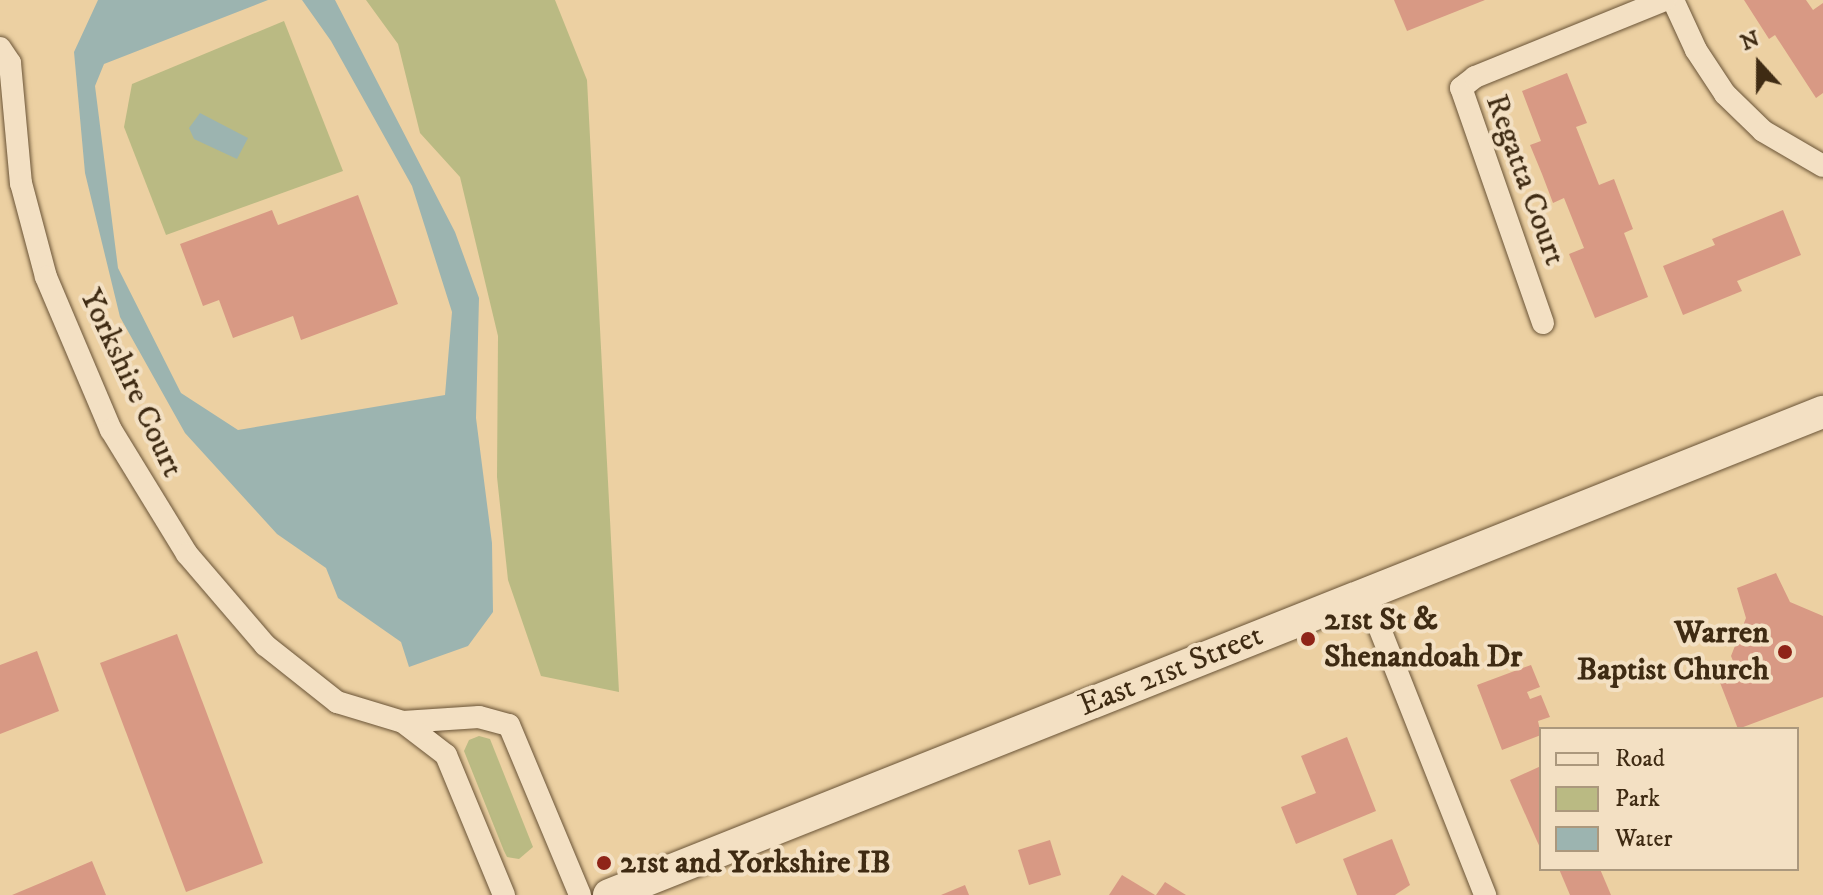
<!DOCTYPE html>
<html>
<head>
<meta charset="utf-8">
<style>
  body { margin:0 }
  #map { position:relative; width:1823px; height:895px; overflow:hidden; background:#ecd0a2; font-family:"IM FELL DW Pica",serif }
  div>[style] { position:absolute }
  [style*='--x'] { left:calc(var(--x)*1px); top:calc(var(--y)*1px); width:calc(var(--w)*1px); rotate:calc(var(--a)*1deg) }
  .green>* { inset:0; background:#baba83 }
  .water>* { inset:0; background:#9cb4b0 }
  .building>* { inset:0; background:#d89984 }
  .roads { filter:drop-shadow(0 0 2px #6a5437) drop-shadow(0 0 2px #6a5437) }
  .street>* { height:22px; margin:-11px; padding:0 11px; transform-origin:11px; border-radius:11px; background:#f3e0c3 }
  .secondary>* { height:32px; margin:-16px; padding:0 16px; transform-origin:16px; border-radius:16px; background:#f3e0c3 }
  .dots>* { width:22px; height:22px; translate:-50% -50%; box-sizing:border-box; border:4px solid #f3e0c3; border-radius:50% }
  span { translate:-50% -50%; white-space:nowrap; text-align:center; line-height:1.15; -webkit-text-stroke:8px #f3e0c3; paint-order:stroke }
  .street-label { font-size:32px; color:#3f2b13 }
  .poi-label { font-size:32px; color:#3f2b13; font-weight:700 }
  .left { translate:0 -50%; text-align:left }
  .right { translate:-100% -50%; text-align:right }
  .legend { position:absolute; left:1539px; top:727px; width:260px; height:144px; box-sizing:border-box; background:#f3e0c3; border:2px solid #ab987d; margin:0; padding:10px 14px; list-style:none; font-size:24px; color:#3f2b13 }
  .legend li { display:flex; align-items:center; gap:16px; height:40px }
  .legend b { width:40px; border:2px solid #ab987d }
  .north { position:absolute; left:1719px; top:24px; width:80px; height:80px; -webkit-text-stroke:6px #f3e0c3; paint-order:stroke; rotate:339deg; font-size:22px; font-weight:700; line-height:32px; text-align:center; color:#3f2b13 }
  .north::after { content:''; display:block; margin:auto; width:28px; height:36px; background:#3f2b13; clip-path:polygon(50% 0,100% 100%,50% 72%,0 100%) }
</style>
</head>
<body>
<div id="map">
  <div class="green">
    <i style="clip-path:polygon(366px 0,555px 0,587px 80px,619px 692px,541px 676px,508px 580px,497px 477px,498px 336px,460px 177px,420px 133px,398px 44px)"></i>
    <i style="clip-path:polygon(284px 21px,343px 171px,166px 235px,124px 127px,132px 84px)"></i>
    <i style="clip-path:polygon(479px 736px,490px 739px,533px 847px,519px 859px,507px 857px,504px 851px,464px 751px,469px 740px)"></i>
  </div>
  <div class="water">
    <i style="clip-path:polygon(98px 0,268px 0,104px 64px,95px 86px,118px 268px,181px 393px,238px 430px,445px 395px,452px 312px,412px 186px,331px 41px,302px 0,335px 0,455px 232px,479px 298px,476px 418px,492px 543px,493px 612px,468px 646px,409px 667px,401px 642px,338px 598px,326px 568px,277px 534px,185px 433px,120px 317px,85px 173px,74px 52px)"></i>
    <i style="clip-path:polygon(200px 113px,248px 138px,237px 159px,194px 139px,189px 128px)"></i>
  </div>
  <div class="building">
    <i style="clip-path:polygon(1394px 0,1485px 0,1407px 31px)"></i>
    <i style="clip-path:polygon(1744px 0,1806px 0,1813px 10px,1823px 3px,1823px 93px,1816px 98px,1775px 35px,1769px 39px)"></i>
    <i style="clip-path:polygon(1567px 73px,1587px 123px,1576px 127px,1599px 185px,1614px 179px,1633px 229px,1624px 233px,1648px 297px,1595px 318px,1569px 254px,1584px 248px,1564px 198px,1553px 203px,1542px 174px,1530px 145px,1541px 141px,1522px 91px)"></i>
    <i style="clip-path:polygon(358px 195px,398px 304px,301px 340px,293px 316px,233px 338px,219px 300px,203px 306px,180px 244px,272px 210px,278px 225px)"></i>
    <i style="clip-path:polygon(1783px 210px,1801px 255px,1737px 281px,1742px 291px,1683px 315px,1663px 266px,1715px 245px,1712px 239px)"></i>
    <i style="clip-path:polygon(1776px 573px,1790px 602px,1823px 616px,1823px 697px,1738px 729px,1719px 680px,1737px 671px,1731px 656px,1746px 618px,1737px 588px)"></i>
    <i style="clip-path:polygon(177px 634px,263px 863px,186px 892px,100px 663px)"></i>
    <i style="clip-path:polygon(37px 651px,59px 711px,0 734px,0 665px)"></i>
    <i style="clip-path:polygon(1531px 665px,1540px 687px,1527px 692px,1530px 699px,1541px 695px,1550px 717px,1538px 721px,1541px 735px,1502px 750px,1477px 685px)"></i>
    <i style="clip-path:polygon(1347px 737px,1376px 811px,1296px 844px,1281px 807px,1316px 793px,1301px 756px)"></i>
    <i style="clip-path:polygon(1541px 766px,1541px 850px,1510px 780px)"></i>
    <i style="clip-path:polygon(1392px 839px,1410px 885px,1395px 895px,1357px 895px,1343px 859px)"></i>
    <i style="clip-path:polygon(1050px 840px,1061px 875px,1029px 885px,1018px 850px)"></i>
    <i style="clip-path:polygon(92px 861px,106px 895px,12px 895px,43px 882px)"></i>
    <i style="clip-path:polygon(1559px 869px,1600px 869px,1611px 895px,1570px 895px)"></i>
    <i style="clip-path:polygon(1122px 875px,1155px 895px,1109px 895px)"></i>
    <i style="clip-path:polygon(1165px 882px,1186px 895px,1156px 895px)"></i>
    <i style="clip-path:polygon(965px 885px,969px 895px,941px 895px)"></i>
  </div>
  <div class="roads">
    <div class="street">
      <i style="--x:1673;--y:0;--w:55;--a:65.3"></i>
      <i style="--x:1696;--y:50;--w:53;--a:56.6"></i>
      <i style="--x:1725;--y:94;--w:53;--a:44.2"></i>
      <i style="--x:1763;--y:131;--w:69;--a:30.3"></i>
      <i style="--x:0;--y:48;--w:18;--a:56"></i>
      <i style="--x:10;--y:63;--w:121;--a:84.8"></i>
      <i style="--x:21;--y:183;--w:97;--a:75.1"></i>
      <i style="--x:46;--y:277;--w:166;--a:67"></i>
      <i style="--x:111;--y:430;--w:145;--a:58.5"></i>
      <i style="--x:187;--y:554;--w:120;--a:49.4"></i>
      <i style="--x:265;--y:645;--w:92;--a:38.4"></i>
      <i style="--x:337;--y:702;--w:69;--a:16.9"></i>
      <i style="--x:403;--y:722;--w:76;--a:-3.8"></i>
      <i style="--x:479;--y:717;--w:31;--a:15"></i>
      <i style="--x:509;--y:725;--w:184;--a:67.3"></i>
      <i style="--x:1543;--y:323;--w:249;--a:-109.2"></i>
      <i style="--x:1461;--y:88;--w:18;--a:-38"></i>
      <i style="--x:1475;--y:77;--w:205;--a:-22.1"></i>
      <i style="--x:1366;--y:594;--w:324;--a:68.4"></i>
      <i style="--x:403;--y:722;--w:54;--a:37.5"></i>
      <i style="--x:446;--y:755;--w:152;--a:67.5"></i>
    </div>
    <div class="secondary">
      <i style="--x:609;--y:895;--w:1307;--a:-21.7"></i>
    </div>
  </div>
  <div class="dots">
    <i style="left:1308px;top:639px;background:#8f2418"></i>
    <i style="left:1785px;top:652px;background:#8f2418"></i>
    <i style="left:604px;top:863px;background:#8f2418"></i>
  </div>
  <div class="street-label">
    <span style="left:1525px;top:180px;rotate:70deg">Regatta Court</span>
    <span style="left:131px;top:383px;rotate:65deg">Yorkshire Court</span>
    <span style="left:1171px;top:671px;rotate:-22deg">East 21st Street</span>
  </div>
  <div class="poi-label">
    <span class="left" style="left:1324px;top:639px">21st St &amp;<br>Shenandoah Dr</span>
    <span class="right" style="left:1769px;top:652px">Warren<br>Baptist Church</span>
    <span class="left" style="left:620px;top:863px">21st and Yorkshire IB</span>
  </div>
  <ul class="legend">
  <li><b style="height:10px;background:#f3e0c3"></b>Road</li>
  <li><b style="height:22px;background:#baba83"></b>Park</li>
  <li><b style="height:22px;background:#9cb4b0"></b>Water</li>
  </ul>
  <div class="north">N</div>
</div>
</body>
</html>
